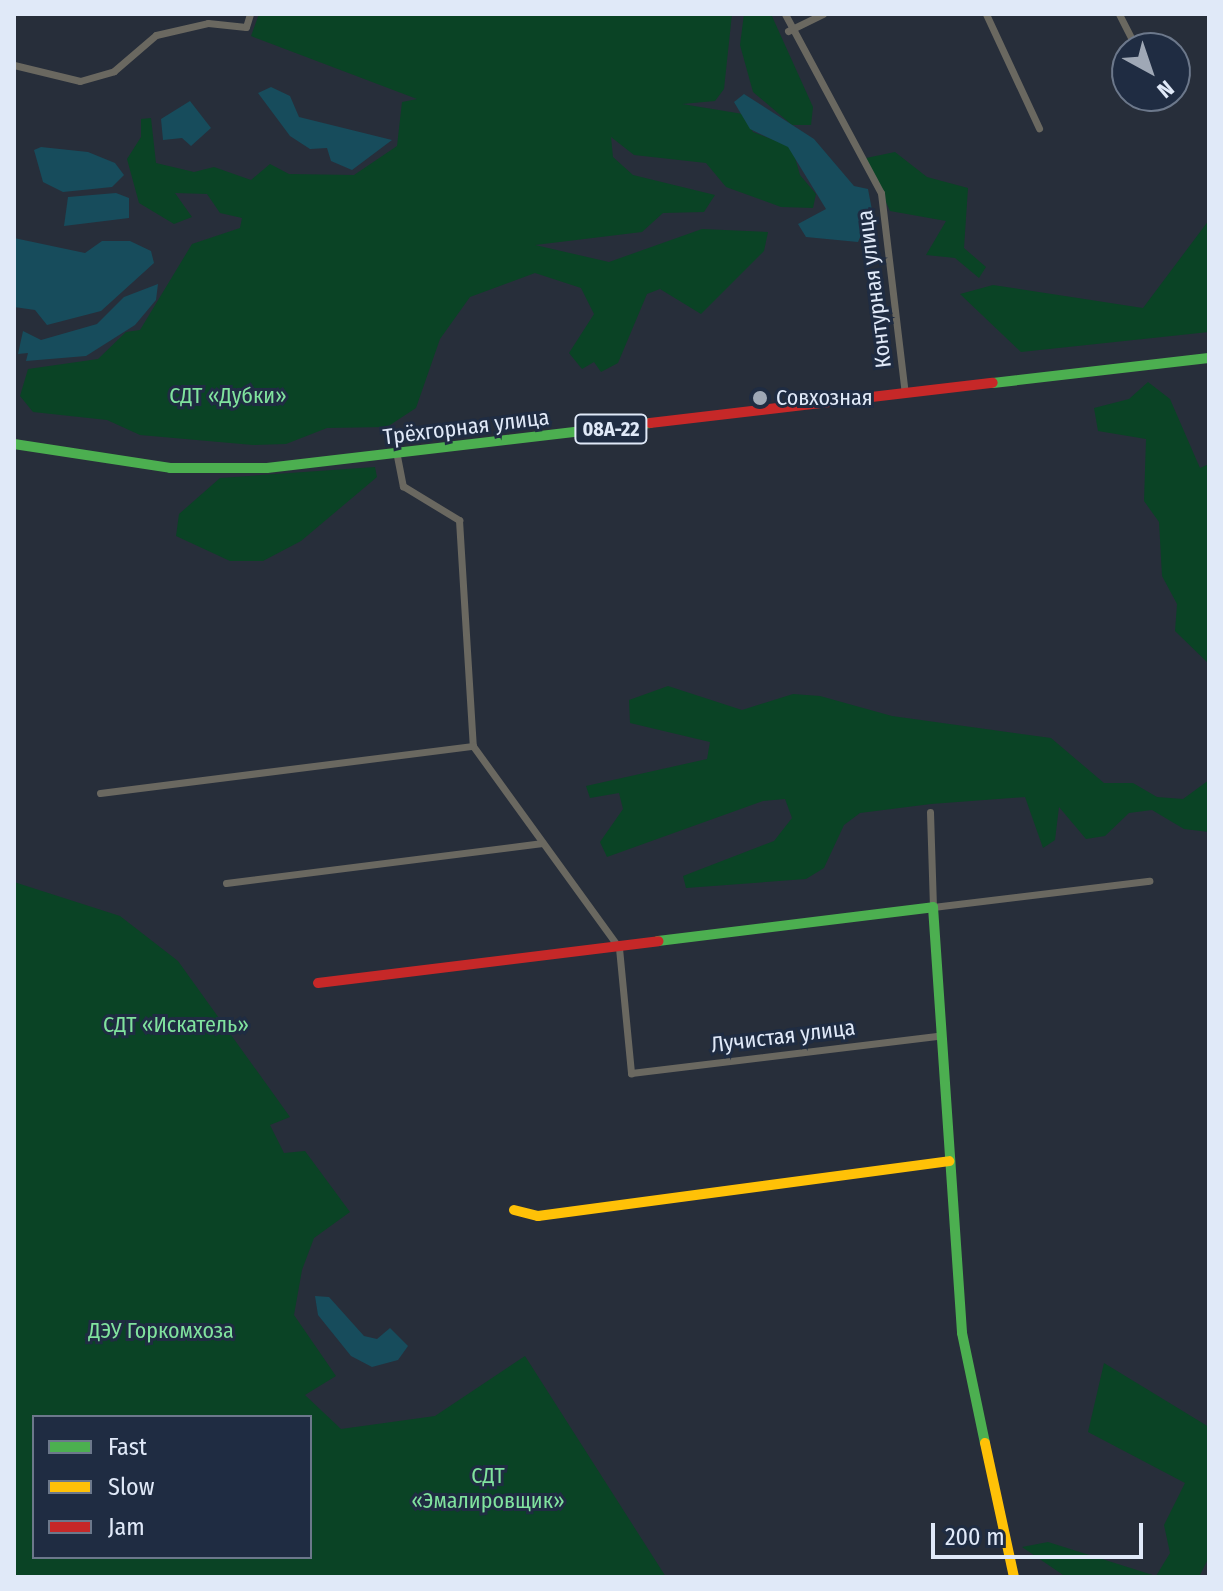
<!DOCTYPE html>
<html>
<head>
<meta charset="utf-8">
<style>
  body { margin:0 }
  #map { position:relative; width:1223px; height:1591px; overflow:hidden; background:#272e3a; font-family:"Fira Sans Condensed",sans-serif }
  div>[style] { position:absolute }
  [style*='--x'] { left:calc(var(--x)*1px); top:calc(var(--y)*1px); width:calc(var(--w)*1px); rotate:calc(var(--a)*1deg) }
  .green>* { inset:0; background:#0a4325 }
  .water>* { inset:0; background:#174c5c }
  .street>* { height:7px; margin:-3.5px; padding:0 3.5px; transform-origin:3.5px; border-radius:3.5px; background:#6a6860 }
  .fast>* { height:10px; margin:-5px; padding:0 5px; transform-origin:5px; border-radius:5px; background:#4caf50 }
  .slow>* { height:10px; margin:-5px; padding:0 5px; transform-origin:5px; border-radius:5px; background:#ffc107 }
  .jam>* { height:10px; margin:-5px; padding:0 5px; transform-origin:5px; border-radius:5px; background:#c62828 }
  .dots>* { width:22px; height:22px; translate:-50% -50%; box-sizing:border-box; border:4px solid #1f2c42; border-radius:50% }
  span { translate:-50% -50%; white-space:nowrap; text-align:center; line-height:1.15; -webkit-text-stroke:6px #1f2c42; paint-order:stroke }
  .shield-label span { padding:2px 6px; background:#1f2c42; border:2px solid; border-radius:6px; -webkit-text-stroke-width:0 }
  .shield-label { font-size:20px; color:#e0e9f8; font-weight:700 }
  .street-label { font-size:22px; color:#e0e9f8 }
  .park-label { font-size:22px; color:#80e39e }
  .poi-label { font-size:22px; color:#e0e9f8 }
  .left { translate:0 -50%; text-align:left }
  .frame { position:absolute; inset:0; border:16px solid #e0e9f8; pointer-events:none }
  .legend { position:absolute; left:32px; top:1415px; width:280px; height:144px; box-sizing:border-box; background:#1f2c42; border:2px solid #6c788b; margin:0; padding:10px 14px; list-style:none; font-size:24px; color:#e0e9f8 }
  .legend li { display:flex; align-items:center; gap:16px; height:40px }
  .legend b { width:40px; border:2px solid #6c788b }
  .north { position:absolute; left:1111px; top:32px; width:80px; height:80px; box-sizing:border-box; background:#1f2c42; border:2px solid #6c788b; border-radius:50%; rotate:140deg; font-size:22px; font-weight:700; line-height:32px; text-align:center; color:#e0e9f8 }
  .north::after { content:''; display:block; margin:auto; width:28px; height:36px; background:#9fa8b6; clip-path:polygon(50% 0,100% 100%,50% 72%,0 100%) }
  .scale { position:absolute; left:931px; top:1523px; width:212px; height:36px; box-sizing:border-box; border:4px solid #e0e9f8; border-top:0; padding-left:10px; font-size:24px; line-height:28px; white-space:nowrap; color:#e0e9f8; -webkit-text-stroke:6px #1f2c42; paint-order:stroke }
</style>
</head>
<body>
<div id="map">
  <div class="green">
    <i style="clip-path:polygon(259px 14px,732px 14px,724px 89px,715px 101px,682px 104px,743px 114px,753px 132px,792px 147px,800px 175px,816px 194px,813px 208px,781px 207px,726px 187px,706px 163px,634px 155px,611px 137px,613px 157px,633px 175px,715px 195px,704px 212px,663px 213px,642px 232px,535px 245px,609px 262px,702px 229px,768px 232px,764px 251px,701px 314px,660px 289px,647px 294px,618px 363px,601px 372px,594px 362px,582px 369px,569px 353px,594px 314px,581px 288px,535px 273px,470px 297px,440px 339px,416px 408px,387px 427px,327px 428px,286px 444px,253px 445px,140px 435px,107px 420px,33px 412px,20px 396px,28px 369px,98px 359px,126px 332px,140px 330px,192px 244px,240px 228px,242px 218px,220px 213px,207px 194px,175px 193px,192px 217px,174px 224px,139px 203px,127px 159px,141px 137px,141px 119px,151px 118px,156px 163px,194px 172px,214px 167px,251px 180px,270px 164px,289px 174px,354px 175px,397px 146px,402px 102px,417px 99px,251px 36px)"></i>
    <i style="clip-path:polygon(744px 14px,771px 14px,813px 107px,811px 125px,792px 125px,753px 92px,740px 45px)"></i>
    <i style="clip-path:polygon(895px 152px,927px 177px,968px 188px,964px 248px,986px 267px,979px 278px,955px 258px,926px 255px,946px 221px,890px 211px,866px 158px)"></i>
    <i style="clip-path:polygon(1209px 220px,1209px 332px,1021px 352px,960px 294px,993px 285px,1143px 308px)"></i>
    <i style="clip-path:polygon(1148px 382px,1170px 399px,1200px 468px,1209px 464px,1209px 664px,1175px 631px,1177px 604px,1162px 576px,1159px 522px,1144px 501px,1146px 439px,1098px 431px,1094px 408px,1129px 399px)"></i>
    <i style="clip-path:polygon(375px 467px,377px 477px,301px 541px,263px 561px,230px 561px,176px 536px,179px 514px,220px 478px)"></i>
    <i style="clip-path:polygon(668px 686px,742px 710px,793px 694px,820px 696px,892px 716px,1051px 738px,1104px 783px,1133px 783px,1157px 797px,1183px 799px,1209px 780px,1209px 832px,1184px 829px,1152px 810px,1129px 813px,1105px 836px,1086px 839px,1059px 807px,1055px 840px,1043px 848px,1025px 797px,931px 804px,860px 813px,844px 825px,824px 868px,806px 879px,686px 888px,683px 876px,774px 841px,792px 818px,785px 799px,763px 801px,607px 857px,600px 842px,623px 809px,619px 793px,590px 798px,586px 786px,707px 759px,710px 742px,630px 723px,629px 700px)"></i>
    <i style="clip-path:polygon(evenodd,14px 882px,120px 916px,178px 961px,290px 1117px,270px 1125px,284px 1153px,305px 1151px,350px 1212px,314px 1238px,302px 1270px,294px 1315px,336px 1376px,305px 1395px,341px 1429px,435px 1416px,525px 1356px,666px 1577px,14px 1577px,14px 882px,310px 1417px,310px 1557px,34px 1557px,34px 1417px,310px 1417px)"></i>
    <i style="clip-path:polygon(1104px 1363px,1209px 1427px,1209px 1557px,1199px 1577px,1066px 1577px,1022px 1547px,1048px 1542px,1156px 1576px,1170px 1553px,1164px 1525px,1185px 1483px,1088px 1432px)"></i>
  </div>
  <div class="water">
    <i style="clip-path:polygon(271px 87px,290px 96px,299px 117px,392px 140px,352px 170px,331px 161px,327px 148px,310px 149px,290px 136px,258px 93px)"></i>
    <i style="clip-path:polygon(744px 94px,814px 139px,854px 186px,868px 189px,872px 210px,858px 242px,806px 237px,798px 224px,826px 209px,788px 147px,750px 129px,734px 102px)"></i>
    <i style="clip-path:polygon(190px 101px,211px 128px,191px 146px,182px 138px,163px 140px,161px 119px)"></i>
    <i style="clip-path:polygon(41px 147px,88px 152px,115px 163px,124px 175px,112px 187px,63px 192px,43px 182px,34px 150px)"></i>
    <i style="clip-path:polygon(116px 193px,129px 198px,129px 218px,64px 226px,68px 197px)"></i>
    <i style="clip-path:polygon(14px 238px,85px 253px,102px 241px,130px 241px,151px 251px,154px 263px,101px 311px,47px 325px,35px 310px,14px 307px)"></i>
    <i style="clip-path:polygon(158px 284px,156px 300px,135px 325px,86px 356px,26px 361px,28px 353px,18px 354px,23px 331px,41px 340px,97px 324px,124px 297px)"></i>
    <i style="clip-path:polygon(315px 1296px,329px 1297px,364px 1336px,377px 1339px,390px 1328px,408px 1346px,398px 1360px,372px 1367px,351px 1356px,318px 1315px)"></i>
  </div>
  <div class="street">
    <i style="--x:785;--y:14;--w:203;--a:61.8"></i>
    <i style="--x:881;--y:193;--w:201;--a:83.2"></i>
    <i style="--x:986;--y:14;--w:126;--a:65.1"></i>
    <i style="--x:1119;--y:14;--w:36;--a:63"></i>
    <i style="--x:788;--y:31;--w:39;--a:-26"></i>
    <i style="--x:14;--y:65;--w:68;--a:13.6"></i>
    <i style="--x:80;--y:81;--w:35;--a:-16"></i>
    <i style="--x:114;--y:71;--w:55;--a:-40.6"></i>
    <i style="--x:156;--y:35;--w:53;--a:-13"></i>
    <i style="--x:208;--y:23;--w:38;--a:6"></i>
    <i style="--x:246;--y:27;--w:14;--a:-73"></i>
    <i style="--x:397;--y:456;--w:31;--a:79"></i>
    <i style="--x:403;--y:486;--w:66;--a:31.3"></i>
    <i style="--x:459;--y:520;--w:226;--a:86.5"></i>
    <i style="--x:473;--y:746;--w:249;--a:54.1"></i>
    <i style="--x:619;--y:948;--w:126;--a:84.5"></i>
    <i style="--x:631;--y:1073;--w:310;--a:-6.9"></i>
    <i style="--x:100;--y:793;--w:376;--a:-7.2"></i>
    <i style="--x:930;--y:812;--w:95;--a:88.2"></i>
    <i style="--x:933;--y:907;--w:218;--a:-6.9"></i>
    <i style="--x:226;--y:883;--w:319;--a:-7.2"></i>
  </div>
  <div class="fast">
    <i style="--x:993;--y:383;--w:217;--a:-6.6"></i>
    <i style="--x:14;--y:444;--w:158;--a:8.7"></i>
    <i style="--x:170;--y:468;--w:97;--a:0"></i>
    <i style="--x:267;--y:468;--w:386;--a:-6.7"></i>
    <i style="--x:658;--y:941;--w:277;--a:-7"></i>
    <i style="--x:933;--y:907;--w:427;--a:86.1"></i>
    <i style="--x:962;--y:1333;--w:112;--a:78.2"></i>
  </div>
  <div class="slow">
    <i style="--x:514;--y:1210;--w:25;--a:14"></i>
    <i style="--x:538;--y:1216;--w:415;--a:-7.6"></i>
    <i style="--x:985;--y:1443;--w:137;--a:77.8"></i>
  </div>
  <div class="jam">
    <i style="--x:650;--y:423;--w:345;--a:-6.7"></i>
    <i style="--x:318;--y:983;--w:343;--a:-7"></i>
  </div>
  <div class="dots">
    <i style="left:760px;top:398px;background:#9fa8b6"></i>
  </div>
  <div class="shield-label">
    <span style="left:611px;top:429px">08А-22</span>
  </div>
  <div class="street-label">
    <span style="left:874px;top:289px;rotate:-97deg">Контурная улица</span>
    <span style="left:466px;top:427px;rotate:-7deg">Трёхгорная улица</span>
    <span style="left:783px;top:1036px;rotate:-7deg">Лучистая улица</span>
  </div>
  <div class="park-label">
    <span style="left:228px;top:396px">СДТ «Дубки»</span>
    <span style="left:176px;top:1025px">СДТ «Искатель»</span>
    <span style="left:161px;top:1331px">ДЭУ Горкомхоза</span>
    <span style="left:488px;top:1488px">СДТ<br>«Эмалировщик»</span>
  </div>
  <div class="poi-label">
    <span class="left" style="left:776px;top:398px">Совхозная</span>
  </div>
  <div class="frame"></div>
  <ul class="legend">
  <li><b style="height:10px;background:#4caf50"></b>Fast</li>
  <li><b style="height:10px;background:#ffc107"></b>Slow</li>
  <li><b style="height:10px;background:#c62828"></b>Jam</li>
  </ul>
  <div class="north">N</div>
  <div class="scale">200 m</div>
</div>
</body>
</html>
